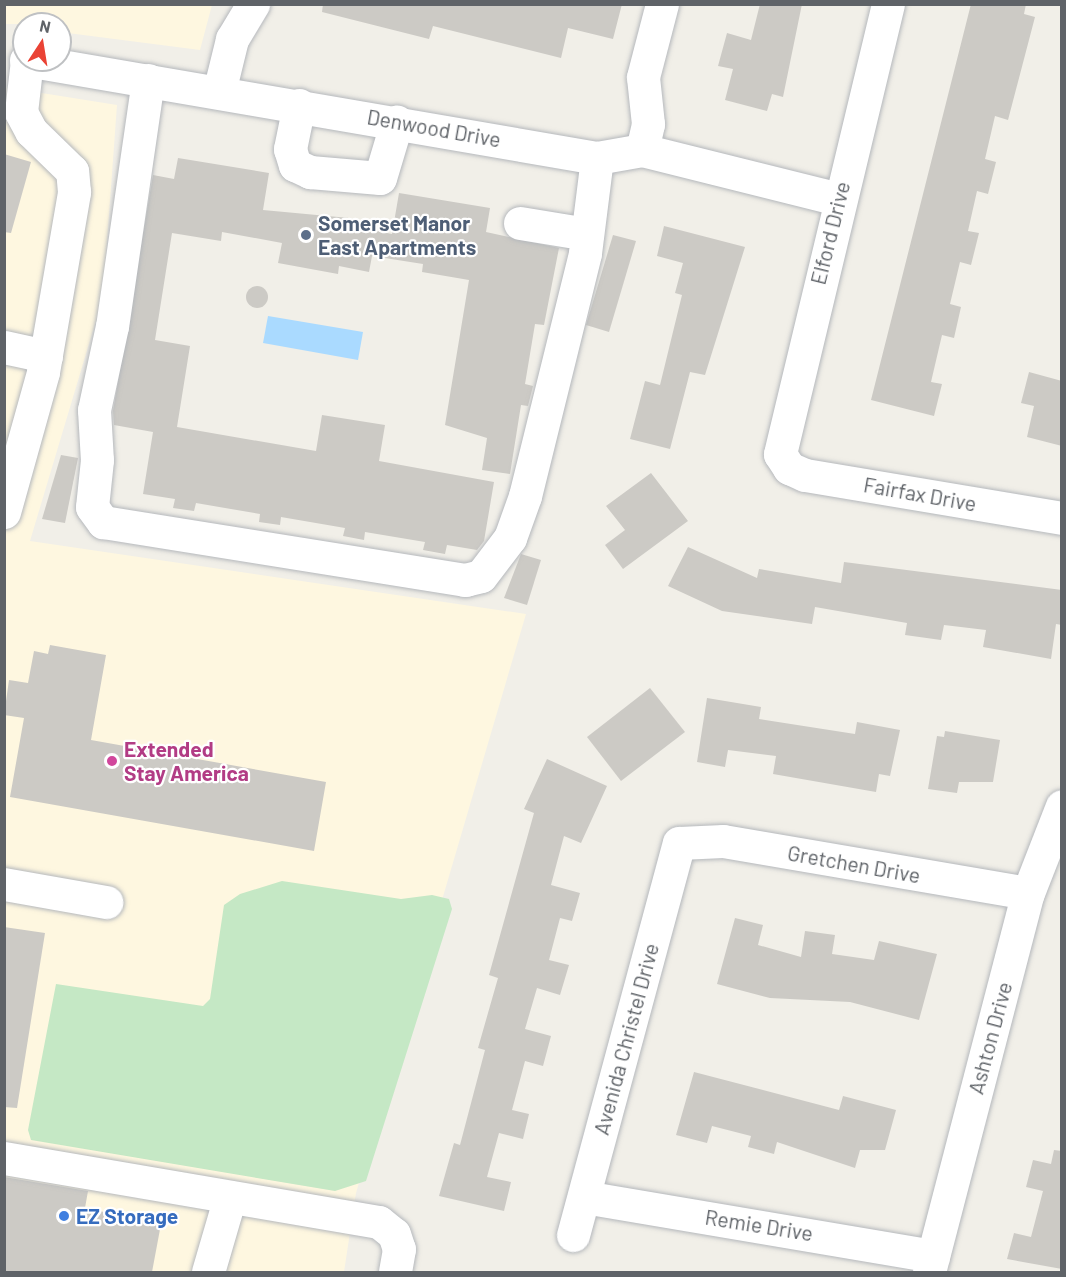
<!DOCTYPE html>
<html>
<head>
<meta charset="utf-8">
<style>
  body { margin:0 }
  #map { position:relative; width:1066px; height:1277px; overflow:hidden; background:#f1efe8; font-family:Barlow,sans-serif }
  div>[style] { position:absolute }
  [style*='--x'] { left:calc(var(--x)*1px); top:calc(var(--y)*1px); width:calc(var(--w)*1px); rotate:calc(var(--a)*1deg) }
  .commercial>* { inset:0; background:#fef7e0 }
  .green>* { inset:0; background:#c5e8c5 }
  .water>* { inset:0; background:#aadaff }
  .building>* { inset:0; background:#cccac5 }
  .round { border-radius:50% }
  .roads { filter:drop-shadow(0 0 2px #b5b8bc) drop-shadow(0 0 2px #b5b8bc) }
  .minor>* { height:33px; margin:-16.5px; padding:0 16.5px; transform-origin:16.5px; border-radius:16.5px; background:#fff }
  .dots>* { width:16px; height:16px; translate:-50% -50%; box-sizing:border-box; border:3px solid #fff; border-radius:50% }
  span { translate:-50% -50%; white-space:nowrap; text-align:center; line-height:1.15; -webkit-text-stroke:4.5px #fff; paint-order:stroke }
  .street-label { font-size:21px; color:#5f6368 }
  .service-label { font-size:21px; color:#4e5e75; font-weight:700 }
  .left { translate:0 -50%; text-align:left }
  .hotel-label { font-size:21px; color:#b23c85; font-weight:700 }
  .shop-label { font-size:21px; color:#366cbe; font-weight:700 }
  .frame { position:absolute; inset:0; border:6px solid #5f6368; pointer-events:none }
  .north { position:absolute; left:12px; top:12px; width:60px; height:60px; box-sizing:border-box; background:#fff; border:2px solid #bfc1c3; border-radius:50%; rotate:12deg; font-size:16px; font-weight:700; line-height:24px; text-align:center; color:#5f6368 }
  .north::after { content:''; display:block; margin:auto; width:21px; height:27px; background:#ea4335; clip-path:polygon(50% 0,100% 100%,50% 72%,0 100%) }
</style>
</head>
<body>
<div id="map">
  <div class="commercial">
    <i style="clip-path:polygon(5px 4px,212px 4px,212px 5px,200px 50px,60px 32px,60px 24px,5px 24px)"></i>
    <i style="clip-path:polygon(4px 87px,117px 105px,103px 297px,30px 541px,526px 614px,356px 1193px,344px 1272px,5px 1272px)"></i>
  </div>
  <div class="green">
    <i style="clip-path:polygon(282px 881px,401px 899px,432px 895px,449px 899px,452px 909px,366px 1181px,335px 1191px,31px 1140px,28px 1130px,56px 984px,203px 1006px,210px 999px,224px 905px,240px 894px)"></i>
  </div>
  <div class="water">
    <i style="clip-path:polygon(268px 316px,363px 332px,358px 360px,263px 343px)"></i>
  </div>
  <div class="building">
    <i style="clip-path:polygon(323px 4px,622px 4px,613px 39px,568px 28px,561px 58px,433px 26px,429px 39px,322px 12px)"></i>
    <i style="clip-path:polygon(760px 4px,802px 4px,783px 97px,772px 94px,767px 111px,725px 100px,733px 69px,718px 66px,727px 33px,751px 40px)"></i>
    <i style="clip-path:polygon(971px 4px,1026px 4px,1024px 14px,1035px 17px,1008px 120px,995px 116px,985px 159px,996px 162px,988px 194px,977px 191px,968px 231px,979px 233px,971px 265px,960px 262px,950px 304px,961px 307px,954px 338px,942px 335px,931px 382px,942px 384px,934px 416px,871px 400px)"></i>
    <i style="clip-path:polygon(4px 154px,31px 162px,11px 233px,4px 232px)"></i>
    <i style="clip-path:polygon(178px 158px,269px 173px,263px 210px,349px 218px,348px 225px,392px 234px,399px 193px,490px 208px,486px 232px,559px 248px,544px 325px,535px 324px,525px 384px,533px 386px,528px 406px,521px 405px,510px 474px,482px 470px,487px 438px,445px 425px,469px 280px,422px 272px,423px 264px,372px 256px,369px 272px,339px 266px,338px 274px,278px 263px,282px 243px,222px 232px,221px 241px,172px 233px,155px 340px,190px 346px,177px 427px,316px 451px,322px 415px,385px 425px,379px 461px,494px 482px,484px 541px,477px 550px,447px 545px,445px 554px,423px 550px,425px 542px,365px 532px,364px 540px,343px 536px,345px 528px,281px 517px,280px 525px,259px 522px,260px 514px,196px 503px,194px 511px,173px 508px,175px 499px,143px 494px,153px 432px,114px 425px,113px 411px,153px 175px,174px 179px)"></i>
    <i style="clip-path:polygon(664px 226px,745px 247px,705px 375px,690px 372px,670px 449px,630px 439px,645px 381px,660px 385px,682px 295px,675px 293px,683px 263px,657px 256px)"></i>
    <i style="clip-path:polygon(613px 235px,636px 241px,609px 332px,586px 325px)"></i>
    <i class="round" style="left:246px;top:286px;width:22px;height:22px"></i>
    <i style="clip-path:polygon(1029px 372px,1062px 381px,1062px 446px,1027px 437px,1034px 406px,1021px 403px)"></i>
    <i style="clip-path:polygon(61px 455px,78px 458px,65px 523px,42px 519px)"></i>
    <i style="clip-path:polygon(651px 473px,688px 521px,623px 569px,605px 545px,625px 530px,606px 506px)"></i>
    <i style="clip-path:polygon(688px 547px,757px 578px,759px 569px,841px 583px,844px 562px,1062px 590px,1062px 625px,1056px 624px,1051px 659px,983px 647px,986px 630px,944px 625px,941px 640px,905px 635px,907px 623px,815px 607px,812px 624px,722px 611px,668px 586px)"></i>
    <i style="clip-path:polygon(521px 554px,541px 560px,527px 605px,504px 598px)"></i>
    <i style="clip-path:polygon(50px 645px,106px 655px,91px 740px,326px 782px,314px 851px,10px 797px,24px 718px,4px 715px,9px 680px,28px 683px,34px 651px,48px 654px)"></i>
    <i style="clip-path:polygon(650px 688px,685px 732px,621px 781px,587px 737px)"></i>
    <i style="clip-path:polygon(707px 698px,761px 707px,759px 719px,855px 734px,857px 722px,900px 730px,890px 776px,879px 774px,876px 792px,773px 774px,776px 756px,728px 750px,725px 767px,697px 762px)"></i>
    <i style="clip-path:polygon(945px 731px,1000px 740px,993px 782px,959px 782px,957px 793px,928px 789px,937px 736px,944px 737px)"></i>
    <i style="clip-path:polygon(547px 759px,607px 786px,581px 843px,564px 836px,551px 885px,580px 893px,572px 921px,560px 918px,549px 960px,569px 965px,560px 995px,537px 988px,525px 1029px,551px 1036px,543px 1066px,525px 1061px,512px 1110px,529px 1114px,523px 1139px,499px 1133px,487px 1177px,511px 1182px,504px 1211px,439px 1196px,454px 1143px,460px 1145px,485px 1050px,478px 1048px,498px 978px,489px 975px,534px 813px,524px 809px)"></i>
    <i style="clip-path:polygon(735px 918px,763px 925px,758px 945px,801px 957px,805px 931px,835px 935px,832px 954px,874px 960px,879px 941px,937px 954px,919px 1020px,850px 1002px,770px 998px,717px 984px)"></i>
    <i style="clip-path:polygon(4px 927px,45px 933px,17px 1108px,4px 1107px)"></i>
    <i style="clip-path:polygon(694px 1072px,839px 1110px,843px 1096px,896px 1110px,885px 1150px,860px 1150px,855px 1168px,777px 1142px,774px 1154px,748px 1147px,751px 1136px,712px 1126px,707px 1143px,676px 1135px)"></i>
    <i style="clip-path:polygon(1054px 1150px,1062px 1151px,1062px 1269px,1007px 1259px,1014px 1233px,1031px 1237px,1043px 1191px,1026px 1187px,1033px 1160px,1051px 1164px)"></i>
    <i style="clip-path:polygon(4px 1177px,88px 1191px,85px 1208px,161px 1224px,152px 1272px,4px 1272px)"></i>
  </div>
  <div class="roads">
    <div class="minor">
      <i style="--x:888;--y:4;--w:463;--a:103.5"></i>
      <i style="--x:780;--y:454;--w:17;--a:57"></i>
      <i style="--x:789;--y:468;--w:17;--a:24"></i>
      <i style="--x:805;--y:475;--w:261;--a:9.5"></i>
      <i style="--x:26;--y:60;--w:579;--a:9.74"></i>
      <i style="--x:597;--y:158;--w:46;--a:-10.1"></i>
      <i style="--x:642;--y:150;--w:202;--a:14"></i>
      <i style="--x:148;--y:80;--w:249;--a:98.3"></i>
      <i style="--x:112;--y:326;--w:86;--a:102.1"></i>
      <i style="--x:94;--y:410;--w:50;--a:86.6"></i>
      <i style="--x:97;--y:460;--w:47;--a:96.1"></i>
      <i style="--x:92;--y:507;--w:19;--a:54"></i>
      <i style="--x:103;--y:522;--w:367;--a:9.1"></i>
      <i style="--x:465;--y:580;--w:16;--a:-14"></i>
      <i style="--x:481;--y:576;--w:48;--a:-52.7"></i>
      <i style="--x:510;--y:538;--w:45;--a:-70.3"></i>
      <i style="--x:525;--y:496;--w:250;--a:-76.1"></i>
      <i style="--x:585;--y:253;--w:96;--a:-82.8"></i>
      <i style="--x:219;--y:92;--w:55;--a:-76.2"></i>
      <i style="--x:232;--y:39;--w:41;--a:-59"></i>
      <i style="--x:299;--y:105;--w:45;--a:101.6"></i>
      <i style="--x:290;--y:149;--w:17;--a:73"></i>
      <i style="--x:295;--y:165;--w:17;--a:25"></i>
      <i style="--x:310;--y:172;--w:70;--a:4.9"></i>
      <i style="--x:380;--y:178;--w:59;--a:-73.4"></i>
      <i style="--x:642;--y:150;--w:27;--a:-77"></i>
      <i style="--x:648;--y:124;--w:47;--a:-96.1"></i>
      <i style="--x:643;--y:77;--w:75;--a:-75.4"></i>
      <i style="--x:520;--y:223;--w:68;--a:9.3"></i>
      <i style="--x:4;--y:347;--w:43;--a:12.1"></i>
      <i style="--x:4;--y:512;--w:145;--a:-74.4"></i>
      <i style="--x:43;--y:372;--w:183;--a:-80.2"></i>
      <i style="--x:74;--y:192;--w:21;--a:-95"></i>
      <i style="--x:72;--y:171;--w:57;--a:-135.7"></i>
      <i style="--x:31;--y:131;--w:21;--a:-118"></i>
      <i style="--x:21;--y:112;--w:52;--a:-83.4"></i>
      <i style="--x:4;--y:884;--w:104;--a:10"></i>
      <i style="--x:4;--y:1158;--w:380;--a:9.7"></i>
      <i style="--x:379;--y:1222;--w:19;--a:39"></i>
      <i style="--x:394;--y:1234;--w:16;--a:72"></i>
      <i style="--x:399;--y:1249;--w:23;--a:100"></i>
      <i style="--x:584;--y:1197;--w:354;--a:9.6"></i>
      <i style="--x:573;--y:1235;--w:406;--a:-74.9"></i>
      <i style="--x:679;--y:843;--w:44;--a:-2.6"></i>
      <i style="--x:723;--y:841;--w:309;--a:9.7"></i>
      <i style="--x:208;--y:1272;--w:78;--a:-73.7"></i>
      <i style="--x:929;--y:1272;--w:392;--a:-75.4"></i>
      <i style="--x:1028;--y:893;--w:93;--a:-68.7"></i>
    </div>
  </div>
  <div class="dots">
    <i style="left:306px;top:235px;background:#5c6f8a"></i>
    <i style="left:112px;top:761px;background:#d1479c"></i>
    <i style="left:64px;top:1216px;background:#3f7fe0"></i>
  </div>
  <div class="street-label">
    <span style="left:434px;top:128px;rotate:10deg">Denwood Drive</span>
    <span style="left:830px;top:233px;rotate:-76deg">Elford Drive</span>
    <span style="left:920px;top:494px;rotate:10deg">Fairfax Drive</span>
    <span style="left:854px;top:864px;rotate:10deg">Gretchen Drive</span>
    <span style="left:990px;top:1038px;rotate:-75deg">Ashton Drive</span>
    <span style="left:626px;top:1039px;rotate:-75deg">Avenida Christel Drive</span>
    <span style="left:759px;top:1225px;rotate:9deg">Remie Drive</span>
  </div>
  <div class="service-label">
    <span class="left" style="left:318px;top:235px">Somerset Manor<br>East Apartments</span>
  </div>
  <div class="hotel-label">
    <span class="left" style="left:124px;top:761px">Extended<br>Stay America</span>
  </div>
  <div class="shop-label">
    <span class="left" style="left:76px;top:1216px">EZ Storage</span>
  </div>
  <div class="frame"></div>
  <div class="north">N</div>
</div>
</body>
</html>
